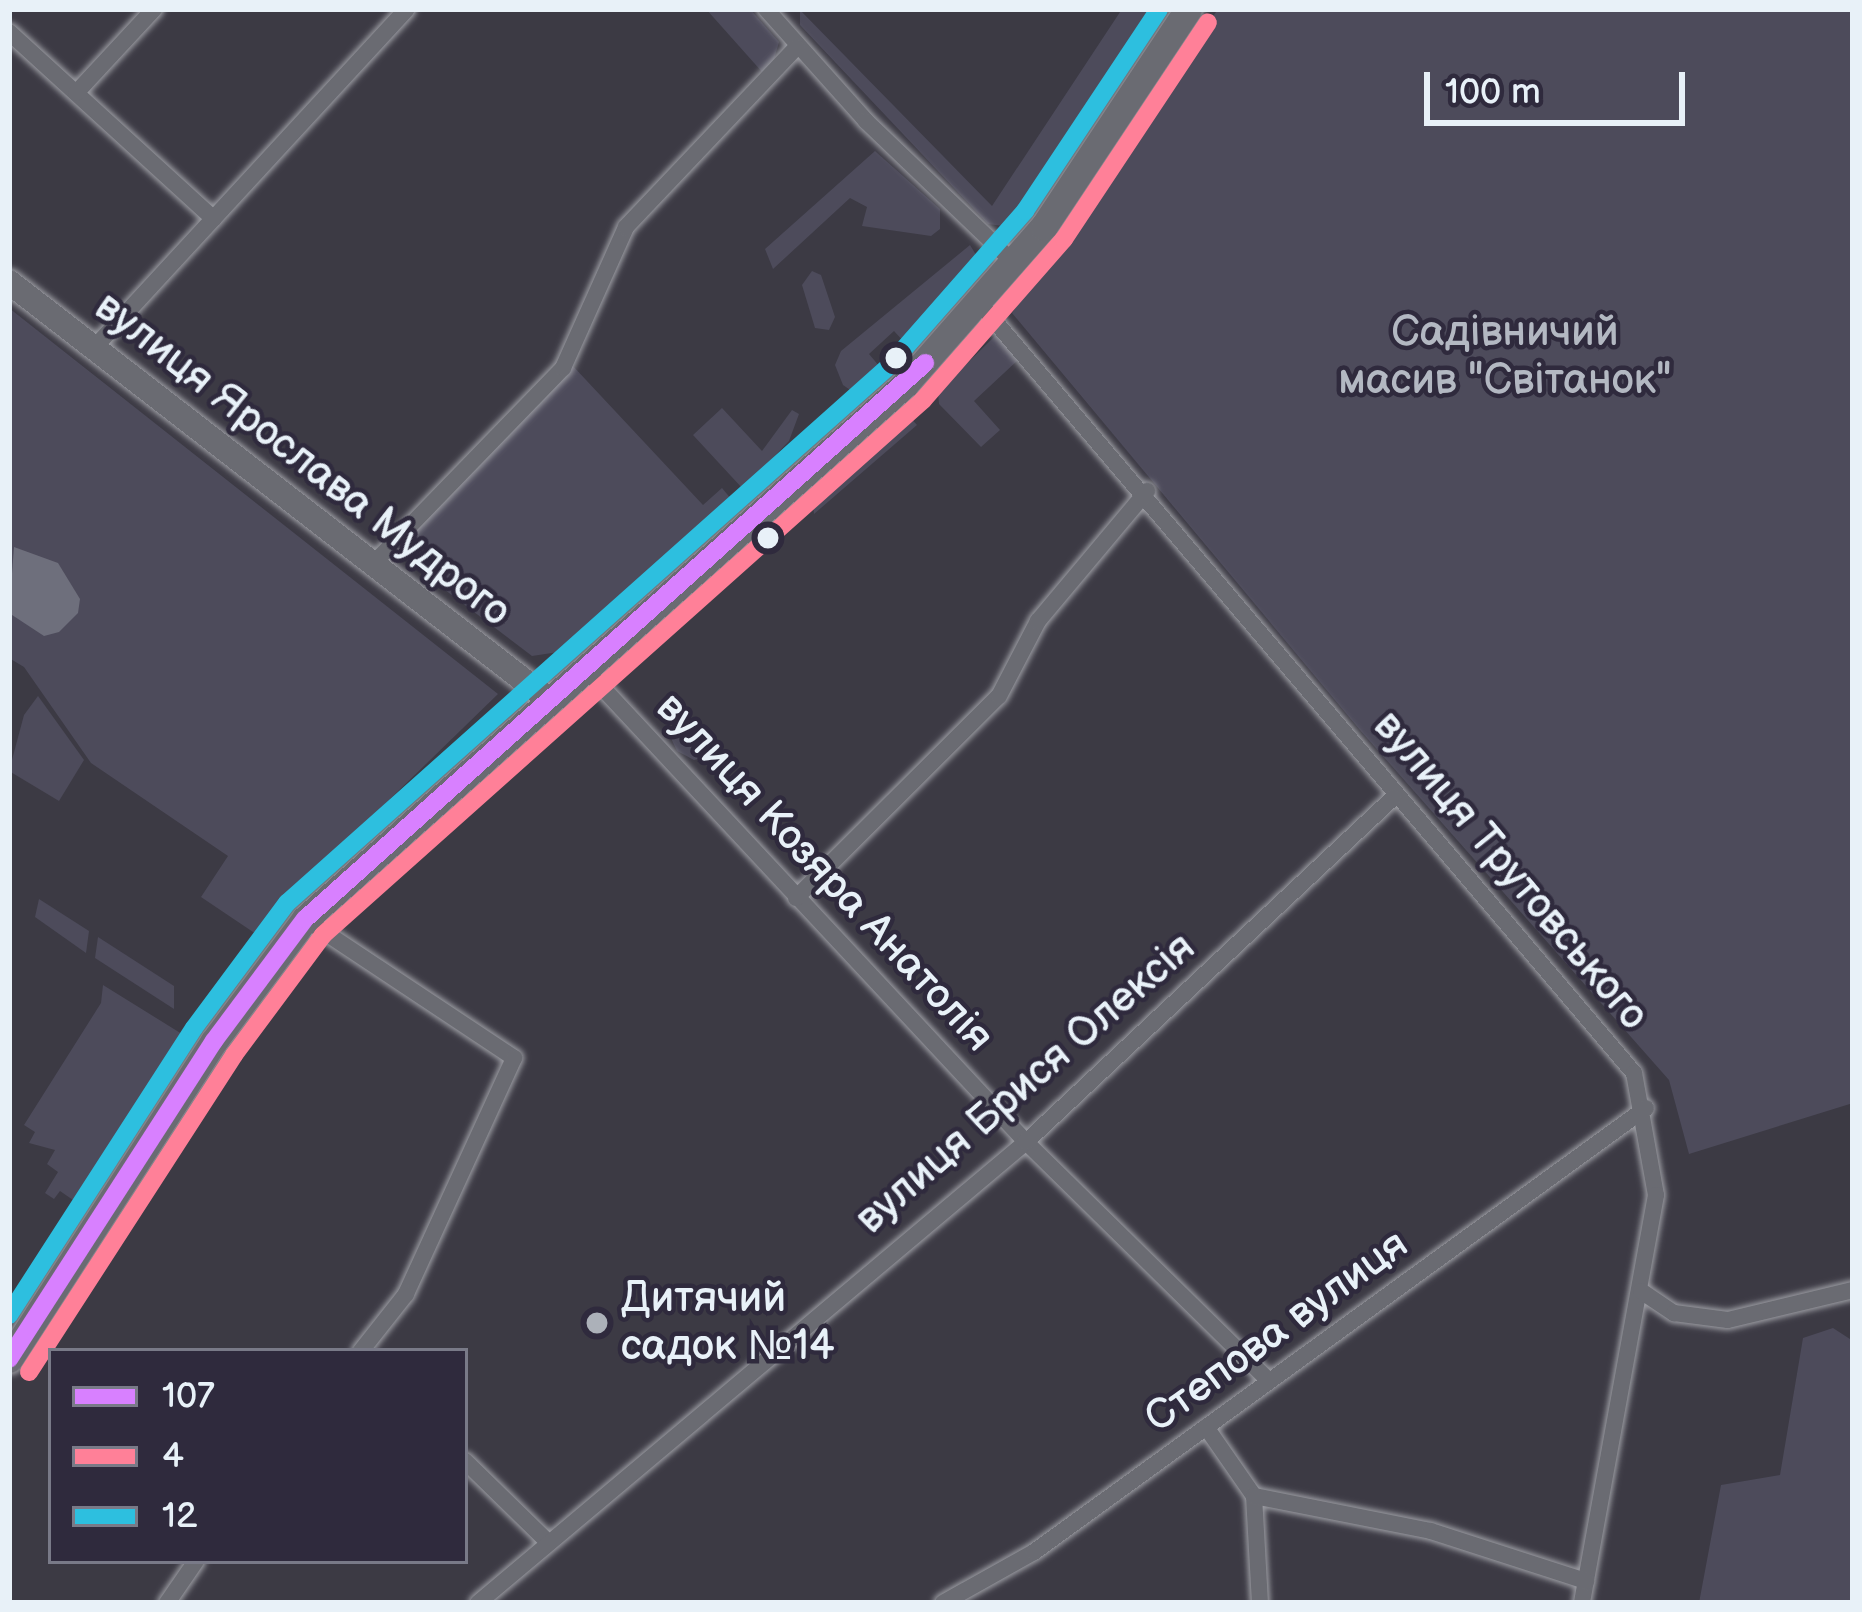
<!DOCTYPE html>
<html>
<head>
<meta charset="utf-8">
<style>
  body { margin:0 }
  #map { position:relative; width:1862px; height:1612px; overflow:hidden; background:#3c3a44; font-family:"Balsamiq Sans",sans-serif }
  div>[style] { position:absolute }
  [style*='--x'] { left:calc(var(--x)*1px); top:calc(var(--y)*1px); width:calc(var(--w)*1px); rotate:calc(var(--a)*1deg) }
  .green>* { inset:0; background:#4d4b5b }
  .water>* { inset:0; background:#6e6f7c }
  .roads { filter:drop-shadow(0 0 3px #9d9ea4) drop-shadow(0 0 3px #9d9ea4) }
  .minor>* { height:16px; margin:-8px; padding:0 8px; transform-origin:8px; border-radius:8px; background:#6a6b72 }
  .secondary>* { height:24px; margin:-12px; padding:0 12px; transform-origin:12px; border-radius:12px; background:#6a6b72 }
  .primary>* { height:27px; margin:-13.5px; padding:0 13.5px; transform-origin:13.5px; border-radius:13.5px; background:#6a6b72 }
  .bus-1>* { height:18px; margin:-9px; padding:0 9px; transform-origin:9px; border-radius:9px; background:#d880ff }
  .bus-2>* { height:18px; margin:-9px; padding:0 9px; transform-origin:9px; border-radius:9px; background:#ff8098 }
  .bus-3>* { height:18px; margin:-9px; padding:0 9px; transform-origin:9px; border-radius:9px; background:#2dbfdf }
  .dots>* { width:33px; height:33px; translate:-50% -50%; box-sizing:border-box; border:6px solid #2f2a3d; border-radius:50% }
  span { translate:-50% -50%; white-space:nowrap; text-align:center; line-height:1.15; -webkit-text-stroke:9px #2f2a3d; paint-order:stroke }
  .park-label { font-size:42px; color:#b3b8c2 }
  .street-label { font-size:42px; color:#e8f1f8 }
  .poi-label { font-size:42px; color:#e8f1f8 }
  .left { translate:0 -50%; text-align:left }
  .frame { position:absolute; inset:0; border:12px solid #e8f1f8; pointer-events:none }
  .legend { position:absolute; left:48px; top:1348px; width:420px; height:216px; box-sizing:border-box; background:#2f2a3d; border:3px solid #797a88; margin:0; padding:15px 21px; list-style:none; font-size:36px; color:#e8f1f8 }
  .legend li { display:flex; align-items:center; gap:24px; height:60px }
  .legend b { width:60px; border:3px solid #797a88 }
  .scale { position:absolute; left:1424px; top:72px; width:261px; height:54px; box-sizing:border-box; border:6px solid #e8f1f8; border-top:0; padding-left:15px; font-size:36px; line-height:42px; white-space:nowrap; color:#e8f1f8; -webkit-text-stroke:9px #2f2a3d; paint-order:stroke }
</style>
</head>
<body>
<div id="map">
  <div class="green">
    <i style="clip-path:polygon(706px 9px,750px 9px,779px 42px,773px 63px,763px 73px)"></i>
    <i style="clip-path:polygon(1122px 9px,1158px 9px,1013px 225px,1003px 226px,988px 224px,800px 25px,800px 10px,992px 206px)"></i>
    <i style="clip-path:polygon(1218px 9px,1853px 9px,1853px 1103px,1689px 1154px,1669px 1080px,1360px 730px,1012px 313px)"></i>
    <i style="clip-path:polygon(875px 151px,940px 209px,940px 229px,931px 236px,862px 226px,867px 207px,850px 198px,773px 269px,765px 249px)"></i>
    <i style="clip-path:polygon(970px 245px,981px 263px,948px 302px,905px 343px,894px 331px,869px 354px,880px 367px,853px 392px,843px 385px,835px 365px,841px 351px)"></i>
    <i style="clip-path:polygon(812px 271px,821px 275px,835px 317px,829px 330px,815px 328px,802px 285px)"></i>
    <i style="clip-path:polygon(9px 308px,498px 694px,281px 905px,259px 936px,201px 897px,228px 856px,91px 763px,24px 667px,9px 658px)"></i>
    <i style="clip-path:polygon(998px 333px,1019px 359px,974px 401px,1000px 430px,981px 447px,939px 404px,938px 392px)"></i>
    <i style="clip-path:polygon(572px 365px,703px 505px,722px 488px,732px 500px,565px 651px,532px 656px,395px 552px)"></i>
    <i style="clip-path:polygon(722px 408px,762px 451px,792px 410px,799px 414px,789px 441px,743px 489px,693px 435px)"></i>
    <i style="clip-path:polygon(909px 416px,917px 425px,814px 514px,813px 504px)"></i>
    <i style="clip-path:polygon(38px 696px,84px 760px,59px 801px,9px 771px,24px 715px)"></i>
    <i style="clip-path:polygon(676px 715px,715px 755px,694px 760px,677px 751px,670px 736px)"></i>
    <i style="clip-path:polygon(39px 899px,89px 931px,86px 953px,35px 917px)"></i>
    <i style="clip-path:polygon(98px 937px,174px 986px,174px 1009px,95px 958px)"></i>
    <i style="clip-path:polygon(103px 985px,182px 1034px,73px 1200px,60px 1191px,54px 1199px,45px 1193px,58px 1172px,47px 1164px,55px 1150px,29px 1143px,35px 1132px,24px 1125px,101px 1003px)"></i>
    <i style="clip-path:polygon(1833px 1328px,1853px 1341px,1853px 1603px,1699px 1603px,1721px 1485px,1780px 1475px,1803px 1338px)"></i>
  </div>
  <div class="water">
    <i style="clip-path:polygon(14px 547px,58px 563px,80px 599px,78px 613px,59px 632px,44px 636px,9px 613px)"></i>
  </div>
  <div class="roads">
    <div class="minor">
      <i style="--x:766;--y:9;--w:150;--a:48.2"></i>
      <i style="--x:866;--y:121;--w:207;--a:43.8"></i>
      <i style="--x:9;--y:32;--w:277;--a:42.4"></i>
      <i style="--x:76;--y:93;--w:115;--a:-47.1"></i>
      <i style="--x:981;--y:305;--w:1008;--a:49.63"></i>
      <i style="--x:1634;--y:1073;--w:124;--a:79.8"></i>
      <i style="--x:1656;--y:1195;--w:415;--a:100.3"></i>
      <i style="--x:94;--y:348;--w:461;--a:-47.3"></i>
      <i style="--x:373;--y:564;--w:273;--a:-45.9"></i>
      <i style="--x:563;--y:368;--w:154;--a:-65.9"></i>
      <i style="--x:626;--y:227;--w:248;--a:-46.5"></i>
      <i style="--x:584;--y:668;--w:648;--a:47"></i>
      <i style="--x:1026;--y:1142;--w:339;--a:44.5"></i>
      <i style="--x:796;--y:898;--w:286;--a:-44.9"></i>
      <i style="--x:999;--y:696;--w:85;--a:-62.5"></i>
      <i style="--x:1038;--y:621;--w:170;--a:-50"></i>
      <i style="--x:305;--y:919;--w:251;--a:33.6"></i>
      <i style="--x:514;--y:1058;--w:260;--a:114.6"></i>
      <i style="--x:406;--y:1294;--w:73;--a:128.3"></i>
      <i style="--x:1641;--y:1291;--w:40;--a:34"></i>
      <i style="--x:1674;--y:1313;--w:54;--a:7.4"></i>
      <i style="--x:1728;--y:1320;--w:129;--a:-13.5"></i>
      <i style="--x:1206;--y:1427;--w:84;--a:55.2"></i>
      <i style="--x:1254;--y:1496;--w:107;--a:86.8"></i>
      <i style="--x:465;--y:1461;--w:117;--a:44.3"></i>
      <i style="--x:1254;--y:1496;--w:180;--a:11.2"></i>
      <i style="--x:1431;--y:1531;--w:163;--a:17.9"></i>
      <i style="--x:167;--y:1603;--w:51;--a:-55.4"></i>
      <i style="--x:478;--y:1603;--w:716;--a:-40.07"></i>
      <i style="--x:1026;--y:1142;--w:504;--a:-43.15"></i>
      <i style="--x:943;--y:1603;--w:104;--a:-29.3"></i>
      <i style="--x:1034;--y:1552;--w:756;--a:-35.96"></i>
    </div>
    <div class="secondary">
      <i style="--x:9;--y:282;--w:681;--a:37.73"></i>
    </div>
    <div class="primary">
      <i style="--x:9;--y:1359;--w:378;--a:-57.2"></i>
      <i style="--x:214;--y:1041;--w:152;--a:-53.3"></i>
      <i style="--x:305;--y:919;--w:804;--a:-41.72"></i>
      <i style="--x:905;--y:384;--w:210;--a:-48.7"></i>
      <i style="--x:1044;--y:226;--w:260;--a:-56.4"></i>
    </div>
  </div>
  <div class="bus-1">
    <i style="--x:9;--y:1359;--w:378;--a:-57.2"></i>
    <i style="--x:214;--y:1041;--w:152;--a:-53.3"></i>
    <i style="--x:305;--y:919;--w:833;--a:-41.88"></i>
  </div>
  <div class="bus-2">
    <i style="--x:29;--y:1372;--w:378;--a:-57.1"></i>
    <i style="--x:234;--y:1055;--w:149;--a:-53.4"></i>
    <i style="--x:323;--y:935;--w:804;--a:-41.72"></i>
    <i style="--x:923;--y:400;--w:214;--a:-48.8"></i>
    <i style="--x:1064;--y:239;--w:260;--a:-56.4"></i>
  </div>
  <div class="bus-3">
    <i style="--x:9;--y:1315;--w:341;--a:-57.2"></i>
    <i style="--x:194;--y:1028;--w:156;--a:-53.4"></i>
    <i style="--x:287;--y:903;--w:805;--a:-41.73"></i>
    <i style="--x:888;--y:367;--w:208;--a:-48.7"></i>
    <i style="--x:1025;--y:211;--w:242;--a:-56.4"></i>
  </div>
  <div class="dots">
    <i style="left:896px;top:358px;background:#e8f1f8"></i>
    <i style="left:768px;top:538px;background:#e8f1f8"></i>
    <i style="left:597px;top:1323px;background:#acb1b9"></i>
  </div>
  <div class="park-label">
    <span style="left:1505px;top:357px">Садівничий<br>масив "Світанок"</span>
  </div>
  <div class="street-label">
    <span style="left:302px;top:460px;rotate:38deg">вулиця Ярослава Мудрого</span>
    <span style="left:1510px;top:871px;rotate:50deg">вулиця Трутовського</span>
    <span style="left:824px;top:873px;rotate:47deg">вулиця Козяра Анатолія</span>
    <span style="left:1026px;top:1084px;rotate:-41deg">вулиця Брися Олексія</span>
    <span style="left:1277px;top:1332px;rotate:-36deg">Степова вулиця</span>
  </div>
  <div class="poi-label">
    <span class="left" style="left:621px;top:1323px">Дитячий<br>садок №14</span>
  </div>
  <div class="frame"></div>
  <ul class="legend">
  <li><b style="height:15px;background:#d880ff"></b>107</li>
  <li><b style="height:15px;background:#ff8098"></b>4</li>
  <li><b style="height:15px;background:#2dbfdf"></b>12</li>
  </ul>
  <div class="scale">100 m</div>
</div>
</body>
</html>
